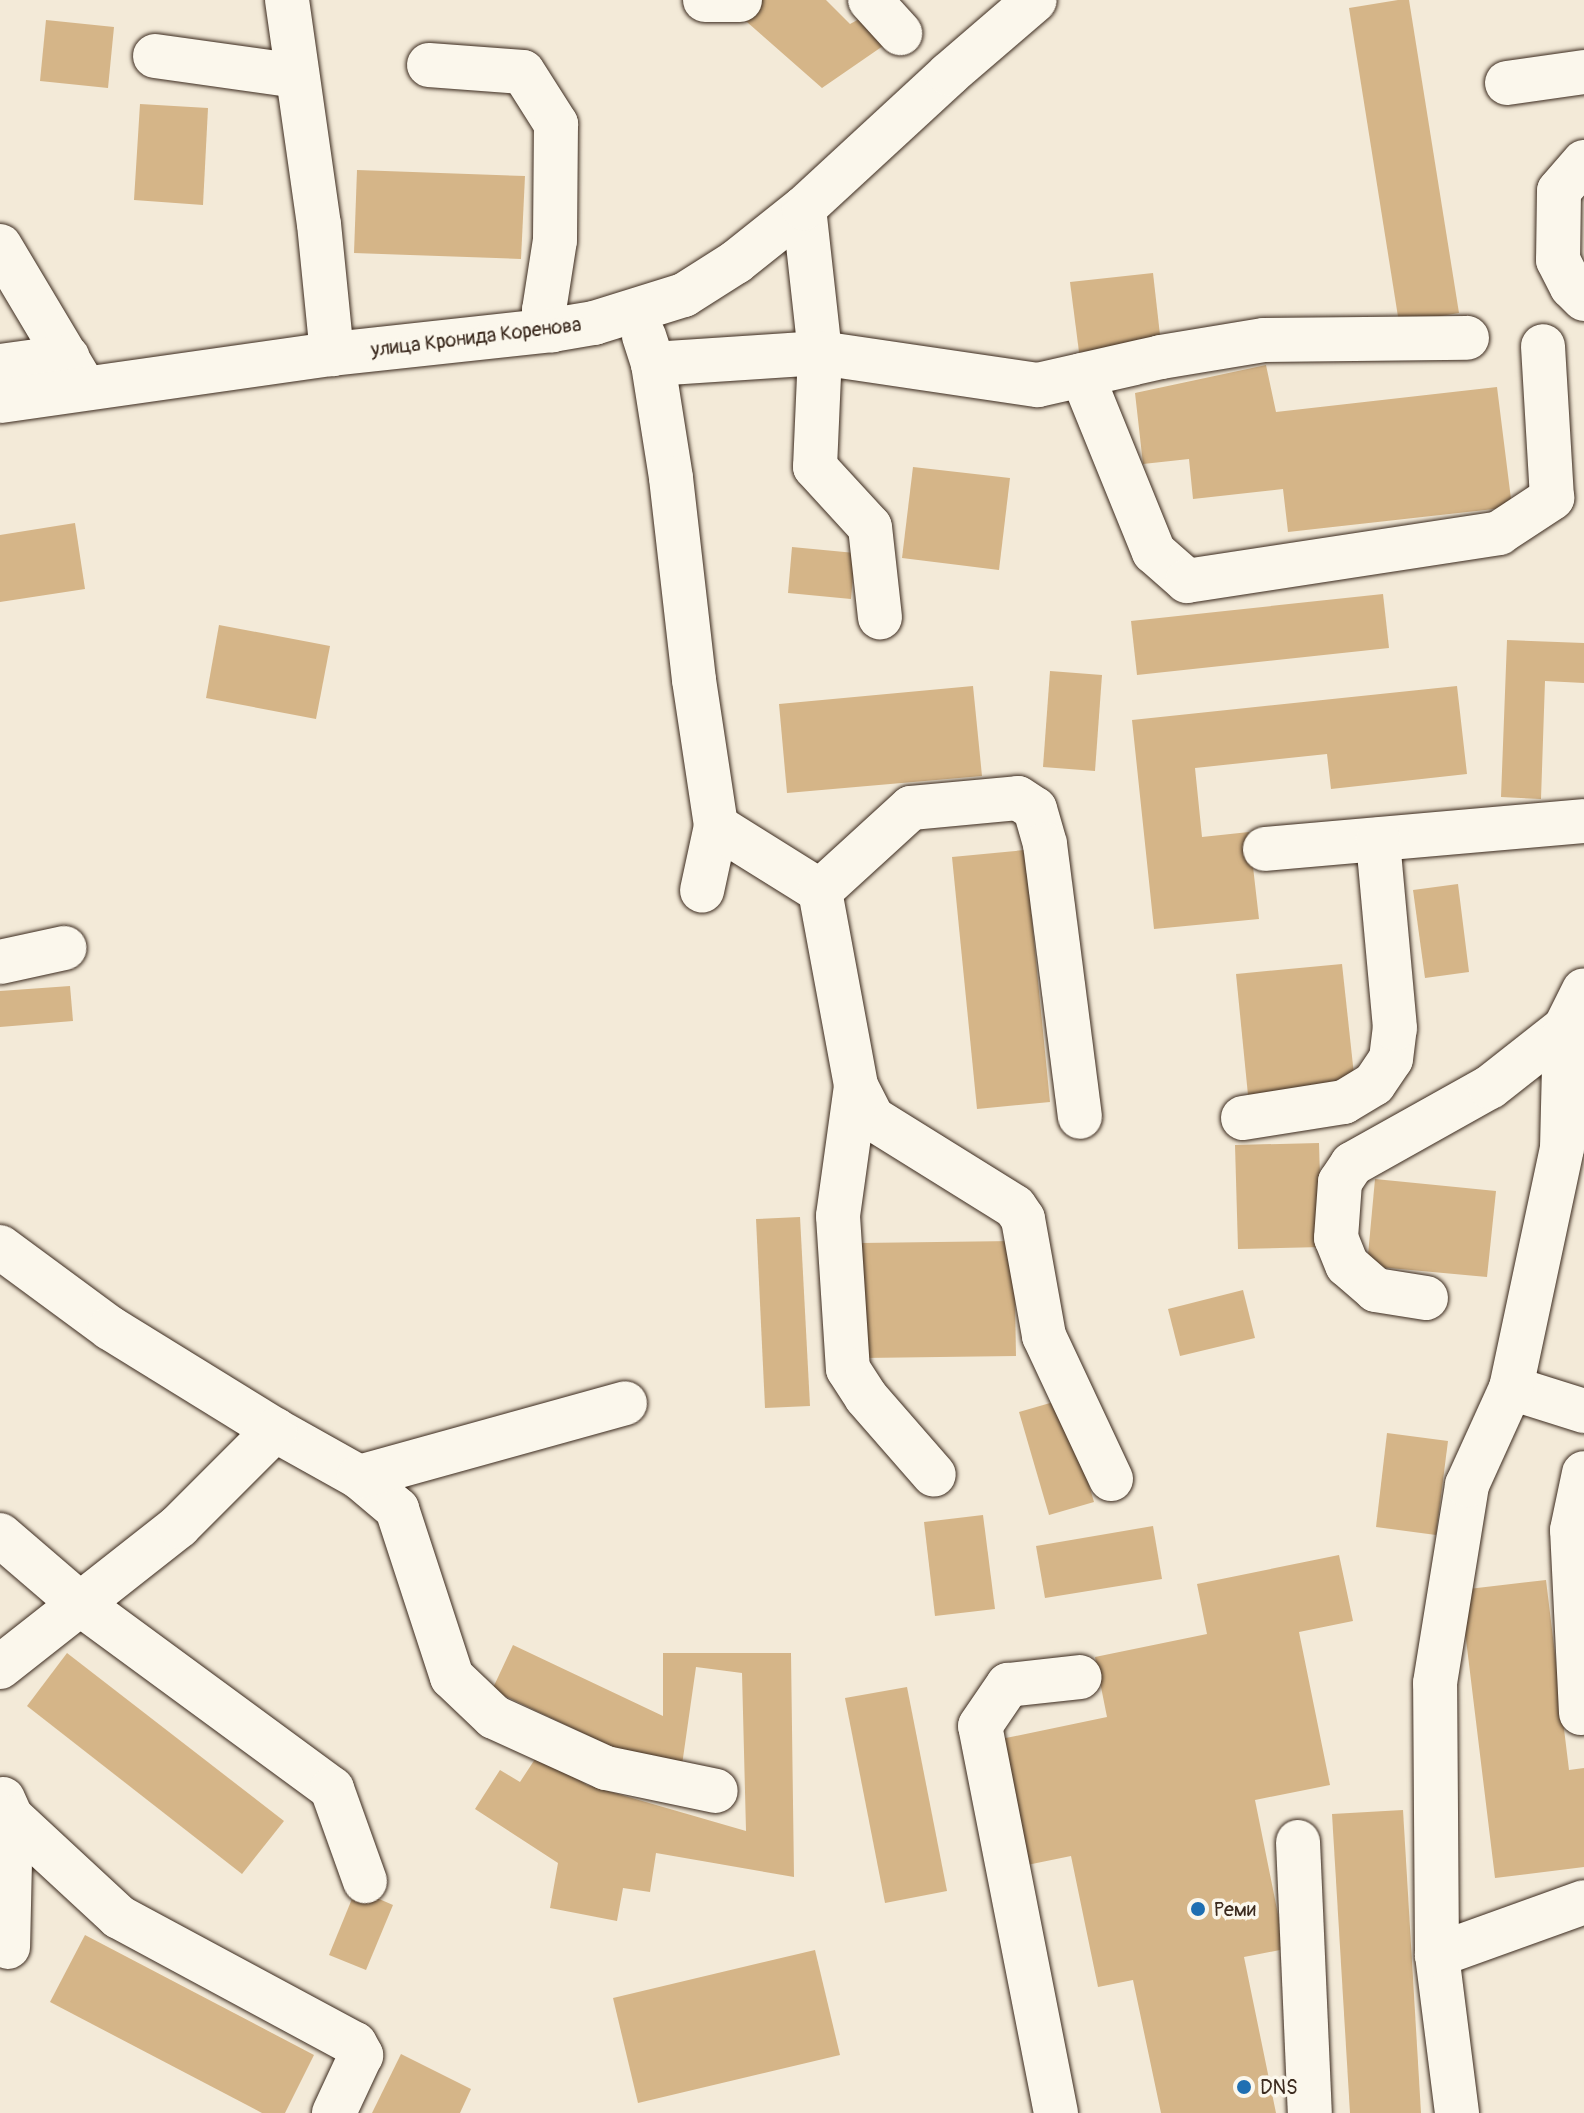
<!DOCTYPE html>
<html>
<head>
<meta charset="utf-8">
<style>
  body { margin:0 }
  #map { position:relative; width:1584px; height:2113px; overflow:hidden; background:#f3ead8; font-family:Pangolin,sans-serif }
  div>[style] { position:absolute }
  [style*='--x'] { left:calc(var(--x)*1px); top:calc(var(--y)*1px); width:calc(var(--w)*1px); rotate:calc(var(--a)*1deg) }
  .building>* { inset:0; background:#d5b588 }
  .roads { filter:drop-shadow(0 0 2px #3b2a1e) drop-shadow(0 0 2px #3b2a1e) }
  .minor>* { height:44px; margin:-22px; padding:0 22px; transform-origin:22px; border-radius:22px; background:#fbf7ec }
  .dots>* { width:22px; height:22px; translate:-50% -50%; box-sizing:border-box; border:4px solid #fbf7ec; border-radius:50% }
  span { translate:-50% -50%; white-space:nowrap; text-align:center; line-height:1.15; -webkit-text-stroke:7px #fbf7ec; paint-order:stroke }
  .street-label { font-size:20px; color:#3b2a1e }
  .poi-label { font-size:20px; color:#3b2a1e }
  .left { translate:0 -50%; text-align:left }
</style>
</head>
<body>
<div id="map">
  <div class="building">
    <i style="clip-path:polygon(757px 0,826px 0,850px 24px,872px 12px,896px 37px,822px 88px,739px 15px)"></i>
    <i style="clip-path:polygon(1398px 0,1409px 0,1459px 313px,1399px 323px,1349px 8px)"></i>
    <i style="clip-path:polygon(46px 20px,114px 27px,108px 88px,40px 81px)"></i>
    <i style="clip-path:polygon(140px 104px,208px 108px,203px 205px,134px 200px)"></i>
    <i style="clip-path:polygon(357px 170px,525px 176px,521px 259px,354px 253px)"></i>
    <i style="clip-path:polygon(1153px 273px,1161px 344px,1079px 352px,1070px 282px)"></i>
    <i style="clip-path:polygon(1266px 365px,1276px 412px,1497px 387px,1512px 507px,1288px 532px,1283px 489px,1193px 499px,1189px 459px,1143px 464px,1135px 393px)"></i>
    <i style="clip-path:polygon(913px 467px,1010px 478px,999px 570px,902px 558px)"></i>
    <i style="clip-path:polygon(75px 523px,85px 589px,0 602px,0 535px)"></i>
    <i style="clip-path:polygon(792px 547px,855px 553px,851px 599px,788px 593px)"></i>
    <i style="clip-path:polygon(1383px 594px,1389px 648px,1137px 675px,1131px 621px)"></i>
    <i style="clip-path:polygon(219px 625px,330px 646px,316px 719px,206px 698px)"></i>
    <i style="clip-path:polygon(1507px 640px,1584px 643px,1584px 683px,1545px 681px,1541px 799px,1501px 797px)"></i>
    <i style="clip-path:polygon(1050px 671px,1102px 675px,1095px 771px,1043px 767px)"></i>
    <i style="clip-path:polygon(973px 686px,982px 776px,787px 793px,779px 704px)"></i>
    <i style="clip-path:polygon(1457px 686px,1467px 774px,1331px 789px,1327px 754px,1195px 768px,1202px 837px,1249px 832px,1259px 919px,1154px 929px,1132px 720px)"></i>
    <i style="clip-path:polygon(1025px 850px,1050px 1102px,977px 1109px,952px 857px)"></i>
    <i style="clip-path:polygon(1458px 884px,1469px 972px,1425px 978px,1413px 890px)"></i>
    <i style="clip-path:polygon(1342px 964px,1355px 1084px,1248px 1095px,1236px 974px)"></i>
    <i style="clip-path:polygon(70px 986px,73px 1021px,0 1027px,0 991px)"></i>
    <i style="clip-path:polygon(1319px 1143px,1322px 1247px,1238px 1249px,1235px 1145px)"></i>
    <i style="clip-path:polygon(1375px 1179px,1496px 1191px,1487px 1277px,1367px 1266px)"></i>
    <i style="clip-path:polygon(800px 1217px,810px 1406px,765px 1408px,756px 1219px)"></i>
    <i style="clip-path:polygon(1014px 1241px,1016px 1356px,863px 1358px,860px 1243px)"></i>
    <i style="clip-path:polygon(1243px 1290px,1255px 1338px,1180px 1356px,1168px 1309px)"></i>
    <i style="clip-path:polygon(1064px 1399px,1094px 1502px,1049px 1515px,1019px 1412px)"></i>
    <i style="clip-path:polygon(1387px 1433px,1448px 1441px,1436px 1535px,1376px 1527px)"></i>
    <i style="clip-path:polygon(983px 1515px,995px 1609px,935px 1616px,924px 1522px)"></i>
    <i style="clip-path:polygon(1153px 1526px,1162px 1579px,1045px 1598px,1036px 1546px)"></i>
    <i style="clip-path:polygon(1339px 1555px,1353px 1621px,1299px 1632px,1330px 1785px,1255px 1800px,1285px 1949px,1244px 1957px,1276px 2113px,1161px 2113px,1133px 1980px,1098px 1987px,1071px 1856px,1027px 1865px,1001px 1739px,1107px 1717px,1095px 1657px,1207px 1634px,1197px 1584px)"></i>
    <i style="clip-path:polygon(1546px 1580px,1569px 1770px,1584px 1768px,1584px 1867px,1495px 1878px,1460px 1590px)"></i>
    <i style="clip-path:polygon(513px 1645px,663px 1716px,663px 1653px,791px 1653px,794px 1877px,656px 1853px,650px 1892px,623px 1888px,617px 1921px,550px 1908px,558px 1863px,475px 1809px,500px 1770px,520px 1782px,539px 1753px,587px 1785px,746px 1831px,742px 1673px,696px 1667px,680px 1779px,492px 1690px)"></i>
    <i style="clip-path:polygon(67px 1653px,284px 1821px,242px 1874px,27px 1706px)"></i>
    <i style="clip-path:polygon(907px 1687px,947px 1891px,885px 1903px,845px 1698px)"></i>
    <i style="clip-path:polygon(1403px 1810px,1421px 2113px,1350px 2113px,1332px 1814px)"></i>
    <i style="clip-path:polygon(356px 1889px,393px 1905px,366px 1970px,329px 1955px)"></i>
    <i style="clip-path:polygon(85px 1935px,314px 2055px,285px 2113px,262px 2113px,50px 2002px)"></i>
    <i style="clip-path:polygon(815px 1950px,840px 2055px,638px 2103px,613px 1998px)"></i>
    <i style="clip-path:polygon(401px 2054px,471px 2089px,460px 2113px,372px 2113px)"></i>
  </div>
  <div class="roads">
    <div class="minor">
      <i style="--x:287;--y:0;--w:226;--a:81.9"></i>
      <i style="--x:319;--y:224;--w:131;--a:84.3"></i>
      <i style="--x:705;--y:0;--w:35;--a:0"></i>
      <i style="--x:870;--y:0;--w:45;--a:47.7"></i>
      <i style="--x:155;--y:56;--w:143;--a:8"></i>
      <i style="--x:429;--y:65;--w:94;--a:4.3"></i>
      <i style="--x:523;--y:72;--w:62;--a:57.6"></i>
      <i style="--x:556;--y:124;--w:116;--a:90.5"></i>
      <i style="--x:555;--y:240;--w:71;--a:98.9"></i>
      <i style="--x:544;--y:310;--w:22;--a:68"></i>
      <i style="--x:1507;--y:83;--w:78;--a:-8.1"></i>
      <i style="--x:1584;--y:162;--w:38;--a:131"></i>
      <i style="--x:1559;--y:191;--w:69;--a:90.8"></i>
      <i style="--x:1558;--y:260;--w:30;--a:63"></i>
      <i style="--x:1572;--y:287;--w:17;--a:45"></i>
      <i style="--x:804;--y:208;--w:146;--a:83.7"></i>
      <i style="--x:820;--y:353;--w:114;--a:92.5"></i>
      <i style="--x:815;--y:467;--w:81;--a:47.5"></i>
      <i style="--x:870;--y:527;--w:91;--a:83.7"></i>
      <i style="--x:0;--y:246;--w:164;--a:59.2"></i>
      <i style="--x:644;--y:336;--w:29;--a:72"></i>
      <i style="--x:653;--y:364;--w:115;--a:81"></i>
      <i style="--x:671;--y:478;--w:203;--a:83.5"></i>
      <i style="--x:694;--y:680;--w:148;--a:81.4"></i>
      <i style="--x:716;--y:826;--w:66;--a:102.2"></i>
      <i style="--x:653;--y:364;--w:167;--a:-3.8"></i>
      <i style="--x:820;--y:353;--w:220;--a:8.4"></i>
      <i style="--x:1038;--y:385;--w:126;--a:-12.8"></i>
      <i style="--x:1161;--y:357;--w:104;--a:-9.4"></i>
      <i style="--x:1264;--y:340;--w:203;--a:-0.6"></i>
      <i style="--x:0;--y:366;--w:68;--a:-7.7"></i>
      <i style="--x:1082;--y:375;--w:191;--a:67.9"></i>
      <i style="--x:1154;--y:552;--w:44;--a:41.3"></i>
      <i style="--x:1187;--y:581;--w:316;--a:-8.7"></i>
      <i style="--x:1499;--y:533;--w:64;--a:-33.4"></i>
      <i style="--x:1552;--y:498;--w:152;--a:-93.4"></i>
      <i style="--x:0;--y:401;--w:335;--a:-8.1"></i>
      <i style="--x:332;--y:354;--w:221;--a:-6.2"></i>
      <i style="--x:552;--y:330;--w:43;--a:-9.5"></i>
      <i style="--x:594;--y:323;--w:94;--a:-17.3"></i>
      <i style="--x:684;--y:295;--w:62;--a:-32.4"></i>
      <i style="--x:736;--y:262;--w:87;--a:-38.5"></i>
      <i style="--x:804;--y:208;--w:197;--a:-42.7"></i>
      <i style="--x:949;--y:74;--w:113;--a:-40.7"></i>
      <i style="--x:716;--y:826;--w:123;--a:32"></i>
      <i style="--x:820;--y:891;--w:198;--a:79.5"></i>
      <i style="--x:856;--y:1086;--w:36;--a:63"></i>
      <i style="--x:872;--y:1118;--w:168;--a:31.9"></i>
      <i style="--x:1015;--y:1207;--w:14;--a:56"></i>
      <i style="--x:1023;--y:1219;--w:119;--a:79.8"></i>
      <i style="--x:1044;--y:1336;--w:158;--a:64.9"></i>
      <i style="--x:1265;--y:849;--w:320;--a:-5"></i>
      <i style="--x:820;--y:891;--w:123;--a:-42.4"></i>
      <i style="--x:911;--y:808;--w:107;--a:-5.3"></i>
      <i style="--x:1018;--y:798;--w:20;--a:33"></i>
      <i style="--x:1035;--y:809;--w:36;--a:74"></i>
      <i style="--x:1045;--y:844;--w:275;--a:82.7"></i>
      <i style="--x:0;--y:962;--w:66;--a:-12.3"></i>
      <i style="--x:856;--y:1086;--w:131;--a:97.9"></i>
      <i style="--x:838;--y:1216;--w:153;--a:86.3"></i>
      <i style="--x:848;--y:1369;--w:33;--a:57"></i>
      <i style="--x:866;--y:1397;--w:103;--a:48.9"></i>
      <i style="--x:1243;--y:1118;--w:102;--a:-9"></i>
      <i style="--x:1344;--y:1102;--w:35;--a:-31"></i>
      <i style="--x:1374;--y:1084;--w:30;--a:-56"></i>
      <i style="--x:1391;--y:1059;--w:31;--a:-83"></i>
      <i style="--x:1395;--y:1028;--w:189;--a:-95.2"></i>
      <i style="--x:0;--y:1247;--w:137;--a:36.4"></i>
      <i style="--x:110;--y:1328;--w:194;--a:31.7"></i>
      <i style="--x:275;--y:1430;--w:96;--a:29.2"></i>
      <i style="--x:359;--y:1477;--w:50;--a:40.1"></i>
      <i style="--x:397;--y:1509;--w:177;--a:71.9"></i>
      <i style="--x:452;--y:1677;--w:58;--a:43.6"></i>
      <i style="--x:494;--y:1717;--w:123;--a:24.5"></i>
      <i style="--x:606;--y:1768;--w:112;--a:11.8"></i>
      <i style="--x:1426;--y:1298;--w:51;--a:-170.9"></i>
      <i style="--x:1376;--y:1290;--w:38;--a:-139"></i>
      <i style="--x:1347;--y:1265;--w:29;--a:-112"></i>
      <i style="--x:1336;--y:1238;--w:56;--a:-85.9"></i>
      <i style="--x:1340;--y:1182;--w:22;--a:-56"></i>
      <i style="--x:1352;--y:1164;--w:158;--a:-29.2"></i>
      <i style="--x:1490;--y:1087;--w:95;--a:-38.2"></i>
      <i style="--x:1511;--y:1388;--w:77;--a:17.5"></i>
      <i style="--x:359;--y:1477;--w:276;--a:-15.5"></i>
      <i style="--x:0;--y:1535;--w:104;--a:40.7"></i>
      <i style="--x:79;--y:1603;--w:314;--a:36.3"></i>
      <i style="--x:332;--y:1789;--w:98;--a:70.3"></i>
      <i style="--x:0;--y:1667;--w:228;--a:-38.2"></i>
      <i style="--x:179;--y:1526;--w:136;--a:-45"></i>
      <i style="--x:1581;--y:1713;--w:183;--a:-92.8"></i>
      <i style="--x:1572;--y:1530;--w:58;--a:-78.1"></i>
      <i style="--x:3;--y:1799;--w:20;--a:66"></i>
      <i style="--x:11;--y:1817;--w:130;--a:91.3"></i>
      <i style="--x:11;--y:1817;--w:147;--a:42.8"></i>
      <i style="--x:119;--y:1917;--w:268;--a:28.3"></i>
      <i style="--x:355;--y:2044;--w:13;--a:61"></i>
      <i style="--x:361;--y:2055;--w:64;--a:115"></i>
      <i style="--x:1298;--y:1842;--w:271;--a:87.5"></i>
      <i style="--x:1437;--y:1955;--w:156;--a:-19.8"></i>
      <i style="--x:1056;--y:2113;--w:394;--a:-101.1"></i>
      <i style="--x:980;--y:1726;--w:50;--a:-55.7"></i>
      <i style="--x:1008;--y:1685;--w:72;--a:-6.3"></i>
      <i style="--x:1457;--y:2113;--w:159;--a:-97.2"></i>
      <i style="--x:1437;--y:1955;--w:272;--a:-90.4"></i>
      <i style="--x:1435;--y:1683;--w:201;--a:-80.8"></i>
      <i style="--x:1467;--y:1485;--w:107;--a:-65.6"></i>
      <i style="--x:1511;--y:1388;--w:245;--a:-78"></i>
      <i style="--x:1562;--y:1148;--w:120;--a:-88.6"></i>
      <i style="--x:1565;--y:1028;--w:42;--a:-63.4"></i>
    </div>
  </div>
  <div class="dots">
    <i style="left:1198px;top:1909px;background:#1f6fb2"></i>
    <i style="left:1244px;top:2087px;background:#1f6fb2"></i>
  </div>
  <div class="street-label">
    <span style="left:476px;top:337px;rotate:-7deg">улица Кронида Коренова</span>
  </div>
  <div class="poi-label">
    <span class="left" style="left:1214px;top:1909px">Реми</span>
    <span class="left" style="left:1260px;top:2087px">DNS</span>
  </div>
</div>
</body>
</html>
